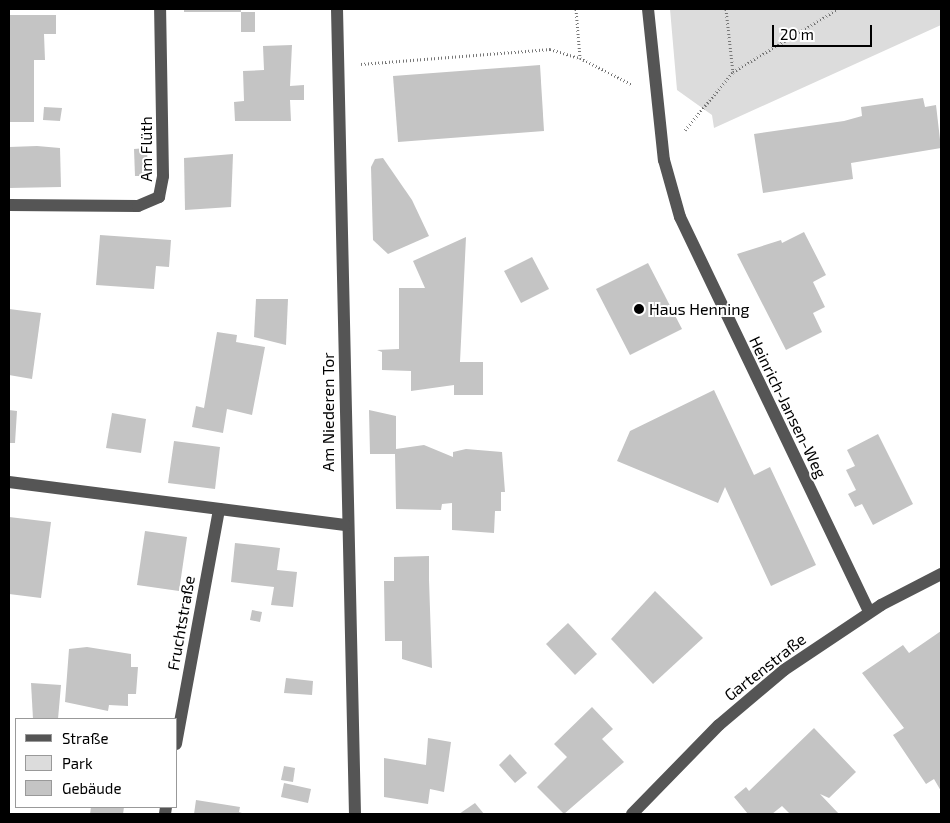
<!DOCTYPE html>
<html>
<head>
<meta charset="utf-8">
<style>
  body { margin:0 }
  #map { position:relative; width:950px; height:823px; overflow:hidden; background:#fff; font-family:"Exo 2",sans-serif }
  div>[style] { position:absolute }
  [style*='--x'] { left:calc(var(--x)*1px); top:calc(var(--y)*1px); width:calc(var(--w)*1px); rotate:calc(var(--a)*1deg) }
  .green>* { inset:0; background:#dcdcdc }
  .building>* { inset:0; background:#c4c4c4 }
  .path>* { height:3px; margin-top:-1.5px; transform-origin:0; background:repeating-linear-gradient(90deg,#777 0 1px,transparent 0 3.5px) }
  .minor>* { height:12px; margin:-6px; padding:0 6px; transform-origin:6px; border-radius:6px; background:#555 }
  .dots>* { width:14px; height:14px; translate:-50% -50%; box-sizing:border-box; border:2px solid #fff; border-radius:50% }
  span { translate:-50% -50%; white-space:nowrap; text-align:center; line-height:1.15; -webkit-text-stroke:4px #fff; paint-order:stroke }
  .street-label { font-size:16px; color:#000 }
  .poi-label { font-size:16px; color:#000 }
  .left { translate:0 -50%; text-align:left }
  .frame { position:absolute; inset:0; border:10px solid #000; pointer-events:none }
  .legend { position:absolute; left:15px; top:718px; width:162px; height:90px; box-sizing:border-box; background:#fff; border:1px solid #999; margin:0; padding:6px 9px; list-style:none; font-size:15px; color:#000 }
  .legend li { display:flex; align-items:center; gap:10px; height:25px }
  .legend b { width:25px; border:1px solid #999 }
  .scale { position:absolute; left:772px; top:25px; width:100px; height:22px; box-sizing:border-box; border:2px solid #000; border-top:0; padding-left:6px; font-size:15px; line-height:18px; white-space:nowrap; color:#000; -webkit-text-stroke:4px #fff; paint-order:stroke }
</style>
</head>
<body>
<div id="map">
  <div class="green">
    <i style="clip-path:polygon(670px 9px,941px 9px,941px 25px,714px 128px,712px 115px,677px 90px)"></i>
  </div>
  <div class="building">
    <i style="clip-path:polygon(184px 9px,241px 9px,241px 12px,184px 12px)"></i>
    <i style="clip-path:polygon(241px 12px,255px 12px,255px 32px,241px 32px)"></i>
    <i style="clip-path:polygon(9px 15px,56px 15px,56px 34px,44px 34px,45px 60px,34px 60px,34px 122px,9px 122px)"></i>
    <i style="clip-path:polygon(292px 45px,290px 86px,304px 85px,304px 100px,290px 100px,291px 121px,235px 121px,234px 102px,244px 101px,243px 71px,264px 70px,263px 46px)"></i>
    <i style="clip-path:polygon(540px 65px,544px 131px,398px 142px,393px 76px)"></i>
    <i style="clip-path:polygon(923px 98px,925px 107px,936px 105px,941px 148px,851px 163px,853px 179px,763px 193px,754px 134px,844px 121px,862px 116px,861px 107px)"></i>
    <i style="clip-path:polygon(44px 107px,62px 108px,60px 121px,43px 120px)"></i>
    <i style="clip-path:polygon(37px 146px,60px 148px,61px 187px,9px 188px,9px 147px)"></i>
    <i style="clip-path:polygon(147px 148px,148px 176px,135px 176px,134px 149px)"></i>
    <i style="clip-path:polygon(233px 154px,231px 207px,185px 210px,184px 158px)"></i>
    <i style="clip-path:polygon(383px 158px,412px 200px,429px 236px,388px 254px,373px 240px,371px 167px,375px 159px)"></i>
    <i style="clip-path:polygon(804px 232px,826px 275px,813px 282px,825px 307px,813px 313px,822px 332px,786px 350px,737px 254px,781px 240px,782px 243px)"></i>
    <i style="clip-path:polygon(100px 235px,171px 240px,169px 267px,156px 266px,154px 289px,96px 285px)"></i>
    <i style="clip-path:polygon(466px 237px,460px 362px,483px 362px,483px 395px,454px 395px,454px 385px,411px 391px,411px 371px,382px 370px,382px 352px,377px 350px,399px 349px,399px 288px,425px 288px,413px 261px)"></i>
    <i style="clip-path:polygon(532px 257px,549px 289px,521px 303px,504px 271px)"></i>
    <i style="clip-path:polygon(648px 263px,682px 329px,630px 355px,596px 289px)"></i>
    <i style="clip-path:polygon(256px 299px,288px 299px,286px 345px,254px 337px)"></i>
    <i style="clip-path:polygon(9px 309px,41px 313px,32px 379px,9px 375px)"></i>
    <i style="clip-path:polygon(217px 332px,237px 335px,236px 342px,265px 347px,252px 415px,227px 409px,223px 433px,192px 427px,196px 406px,204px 408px)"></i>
    <i style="clip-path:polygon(714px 390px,754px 475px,770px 467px,816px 565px,771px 586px,725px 487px,718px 503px,617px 461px,630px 431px)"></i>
    <i style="clip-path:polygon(9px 410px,17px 411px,15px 443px,9px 443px)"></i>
    <i style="clip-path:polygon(369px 410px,396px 416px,396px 449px,424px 445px,453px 457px,453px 452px,466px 449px,502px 452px,505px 492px,501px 492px,501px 511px,495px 511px,494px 533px,452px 530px,452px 503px,442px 504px,441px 510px,396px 509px,395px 454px,370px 454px)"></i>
    <i style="clip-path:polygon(112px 413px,146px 419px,141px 453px,106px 448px)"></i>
    <i style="clip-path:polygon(878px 434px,913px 504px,873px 525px,862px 504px,855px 507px,848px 494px,856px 490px,846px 470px,855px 466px,847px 450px)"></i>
    <i style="clip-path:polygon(174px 441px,220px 447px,215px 489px,168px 483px)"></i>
    <i style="clip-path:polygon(9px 517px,51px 522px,41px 598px,9px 594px)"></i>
    <i style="clip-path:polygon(145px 531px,187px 537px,179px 591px,137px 585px)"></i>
    <i style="clip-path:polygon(235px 543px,280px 548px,277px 570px,297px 572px,293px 607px,271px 605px,274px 587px,231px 582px)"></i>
    <i style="clip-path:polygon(429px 556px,429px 580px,432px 668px,402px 659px,402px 641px,385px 641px,384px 581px,394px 581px,394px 557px)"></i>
    <i style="clip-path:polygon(655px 591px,703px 638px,653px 684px,611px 639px)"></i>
    <i style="clip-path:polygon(252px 610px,262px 612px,260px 622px,250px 620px)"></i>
    <i style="clip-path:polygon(568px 623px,597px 654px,575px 675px,546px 644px)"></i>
    <i style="clip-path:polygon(941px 631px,941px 791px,934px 779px,926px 784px,893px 735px,904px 728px,862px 673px,903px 645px,909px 653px)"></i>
    <i style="clip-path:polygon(87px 647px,131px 654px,131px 667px,138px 667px,136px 694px,128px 694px,128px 706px,109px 705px,108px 711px,65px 702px,69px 649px)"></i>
    <i style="clip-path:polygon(286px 678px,313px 681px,312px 695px,284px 693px)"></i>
    <i style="clip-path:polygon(31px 683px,61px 685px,58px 719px,33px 719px)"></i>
    <i style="clip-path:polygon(592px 707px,613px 729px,602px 739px,624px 762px,564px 814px,537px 787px,567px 757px,554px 744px)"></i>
    <i style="clip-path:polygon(814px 728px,856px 772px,829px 798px,820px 794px,839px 814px,790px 814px,782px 806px,772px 814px,748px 814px,734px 797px,746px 787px,749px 791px)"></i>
    <i style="clip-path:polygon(428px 738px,451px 742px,444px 792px,430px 789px,428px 804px,384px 797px,384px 758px,426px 765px)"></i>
    <i style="clip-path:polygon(510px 754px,527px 773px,515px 783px,499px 765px)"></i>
    <i style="clip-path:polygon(284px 766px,295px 768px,293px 782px,281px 780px)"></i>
    <i style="clip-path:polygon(284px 783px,311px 789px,308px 803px,281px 797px)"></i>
    <i style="clip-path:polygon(196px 800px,240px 807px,239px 812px,245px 814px,194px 814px)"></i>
    <i style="clip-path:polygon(475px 803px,484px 814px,459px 814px)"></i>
    <i style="clip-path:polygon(91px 807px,124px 807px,123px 814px,90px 814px)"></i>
  </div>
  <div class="path">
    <i style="--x:576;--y:9;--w:49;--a:85.3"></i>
    <i style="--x:726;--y:9;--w:63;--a:83.7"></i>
    <i style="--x:361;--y:64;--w:190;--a:-4.5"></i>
    <i style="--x:550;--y:49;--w:31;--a:17"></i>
    <i style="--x:580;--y:58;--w:59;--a:27"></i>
    <i style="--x:685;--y:130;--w:75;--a:-50.4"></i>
    <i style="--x:733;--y:72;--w:122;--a:-31"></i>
  </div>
  <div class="minor">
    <i style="--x:337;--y:9;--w:805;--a:88.72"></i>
    <i style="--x:648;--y:9;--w:152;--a:84"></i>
    <i style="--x:664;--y:160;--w:59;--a:74.3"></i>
    <i style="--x:680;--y:217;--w:438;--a:64.4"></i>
    <i style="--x:9;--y:205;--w:129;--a:0.4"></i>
    <i style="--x:138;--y:206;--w:23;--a:-23"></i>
    <i style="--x:159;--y:197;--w:21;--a:-79"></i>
    <i style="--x:163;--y:176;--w:167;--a:-91"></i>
    <i style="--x:9;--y:482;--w:339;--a:7.3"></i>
    <i style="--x:176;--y:744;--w:239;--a:-79.6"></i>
    <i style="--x:165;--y:814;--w:7;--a:-82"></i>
    <i style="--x:632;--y:814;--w:124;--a:-45.7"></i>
    <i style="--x:719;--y:725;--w:85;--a:-40.2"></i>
    <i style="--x:784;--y:670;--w:117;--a:-33.8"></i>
    <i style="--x:881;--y:605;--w:68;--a:-27.3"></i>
  </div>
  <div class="dots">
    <i style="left:639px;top:309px;background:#000"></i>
  </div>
  <div class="street-label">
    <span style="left:146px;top:149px;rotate:-90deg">Am Flüth</span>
    <span style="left:788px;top:407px;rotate:64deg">Heinrich-Jansen-Weg</span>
    <span style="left:328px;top:412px;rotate:-90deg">Am Niederen Tor</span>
    <span style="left:181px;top:623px;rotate:-80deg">Fruchtstraße</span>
    <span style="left:765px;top:667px;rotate:-38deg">Gartenstraße</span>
  </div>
  <div class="poi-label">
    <span class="left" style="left:649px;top:309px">Haus Henning</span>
  </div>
  <div class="frame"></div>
  <ul class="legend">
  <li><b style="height:6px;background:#555"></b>Straße</li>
  <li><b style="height:14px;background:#dcdcdc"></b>Park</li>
  <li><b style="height:14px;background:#c4c4c4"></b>Gebäude</li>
  </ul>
  <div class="scale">20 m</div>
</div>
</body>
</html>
